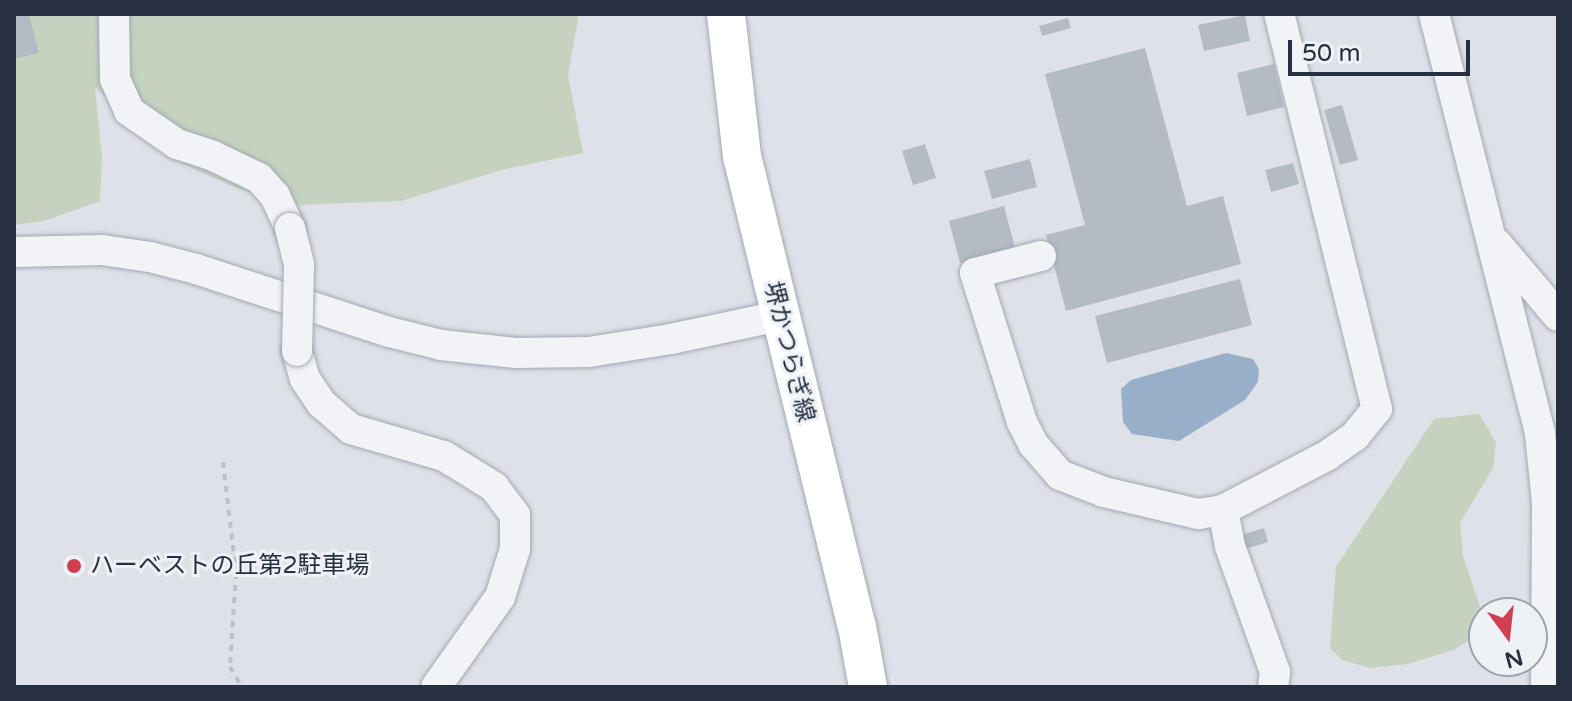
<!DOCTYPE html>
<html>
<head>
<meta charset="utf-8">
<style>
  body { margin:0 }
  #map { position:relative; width:1572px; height:701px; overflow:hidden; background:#dee2e8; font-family:"Varela Round","Noto Sans JP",sans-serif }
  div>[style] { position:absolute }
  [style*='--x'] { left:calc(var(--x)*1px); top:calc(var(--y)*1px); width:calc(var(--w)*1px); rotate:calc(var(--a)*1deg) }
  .green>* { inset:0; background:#c4d2bf }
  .water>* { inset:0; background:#98afca }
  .building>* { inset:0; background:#b5bbc5 }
  .path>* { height:4px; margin-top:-2px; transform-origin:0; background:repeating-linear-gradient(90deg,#bcc0c7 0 6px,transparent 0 12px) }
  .roads { filter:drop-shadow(0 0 2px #a3a9b2) drop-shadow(0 0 2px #a3a9b2) }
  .minor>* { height:30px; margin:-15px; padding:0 15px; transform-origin:15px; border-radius:15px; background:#f1f3f6 }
  .major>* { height:38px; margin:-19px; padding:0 19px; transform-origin:19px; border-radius:19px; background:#fff }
  .bridges { filter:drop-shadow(0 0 2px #a3a9b2) drop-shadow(0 0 2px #a3a9b2) }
  .minor-bridge>* { height:30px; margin:-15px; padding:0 15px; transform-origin:15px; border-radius:15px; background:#f1f3f6 }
  .dots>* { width:22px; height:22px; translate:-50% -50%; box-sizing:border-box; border:4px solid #eef1f6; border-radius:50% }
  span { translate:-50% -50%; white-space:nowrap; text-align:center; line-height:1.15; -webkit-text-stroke:6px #eef1f6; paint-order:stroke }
  .street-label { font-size:24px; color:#273040 }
  .poi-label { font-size:24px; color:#273040 }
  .left { translate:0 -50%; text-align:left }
  .frame { position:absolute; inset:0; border:16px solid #273040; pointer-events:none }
  .north { position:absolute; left:1468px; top:597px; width:80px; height:80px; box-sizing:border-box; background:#eef1f6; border:2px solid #9ea4ad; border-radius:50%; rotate:165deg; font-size:22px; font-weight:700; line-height:32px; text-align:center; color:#273040 }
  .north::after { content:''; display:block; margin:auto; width:28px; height:36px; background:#d23e52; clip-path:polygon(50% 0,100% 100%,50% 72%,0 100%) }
  .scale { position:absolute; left:1288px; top:40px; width:182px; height:36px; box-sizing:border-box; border:4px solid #273040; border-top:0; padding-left:10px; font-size:24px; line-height:28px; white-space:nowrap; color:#273040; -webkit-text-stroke:6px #eef1f6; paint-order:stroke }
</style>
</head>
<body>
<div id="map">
  <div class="green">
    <i style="clip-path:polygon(14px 14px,579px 14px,568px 75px,583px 153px,505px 169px,401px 201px,293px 205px,241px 190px,168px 157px,95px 87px,102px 158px,100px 201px,44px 221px,14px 225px)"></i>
    <i style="clip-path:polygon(1479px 414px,1496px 442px,1493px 468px,1460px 523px,1463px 556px,1484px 618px,1484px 631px,1453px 650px,1408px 664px,1370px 668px,1342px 660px,1330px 648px,1336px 567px,1434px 419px)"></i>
  </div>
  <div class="water">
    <i style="clip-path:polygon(1226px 353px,1253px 359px,1259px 369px,1258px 382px,1245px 400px,1179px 441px,1132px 434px,1123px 422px,1121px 389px,1131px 380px)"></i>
  </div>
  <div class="building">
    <i style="clip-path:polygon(14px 14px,29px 14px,39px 53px,14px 59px)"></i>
    <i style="clip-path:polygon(1245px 15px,1250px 41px,1204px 51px,1198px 25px)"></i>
    <i style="clip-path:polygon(1068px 18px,1071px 28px,1042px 36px,1039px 26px)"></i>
    <i style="clip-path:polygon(1145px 48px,1187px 206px,1223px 196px,1241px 264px,1066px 311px,1046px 235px,1085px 225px,1045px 74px)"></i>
    <i style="clip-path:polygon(1274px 64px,1284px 107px,1247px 116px,1237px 73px)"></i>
    <i style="clip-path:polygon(1342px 105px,1358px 160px,1340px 165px,1324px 110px)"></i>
    <i style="clip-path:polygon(925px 144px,936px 178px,913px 185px,902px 151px)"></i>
    <i style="clip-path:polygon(1030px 159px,1037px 187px,992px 199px,984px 171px)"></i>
    <i style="clip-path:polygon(1293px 163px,1299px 184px,1271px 192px,1265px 170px)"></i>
    <i style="clip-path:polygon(1004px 206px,1015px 248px,960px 263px,949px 221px)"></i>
    <i style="clip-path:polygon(1240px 279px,1252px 325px,1107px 363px,1095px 316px)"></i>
    <i style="clip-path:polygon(1264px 528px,1268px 542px,1242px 550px,1238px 536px)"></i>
  </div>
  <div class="path">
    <i style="--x:223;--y:462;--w:112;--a:83.3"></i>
    <i style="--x:236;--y:573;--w:94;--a:93.7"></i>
    <i style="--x:230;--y:667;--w:23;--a:59"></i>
  </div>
  <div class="roads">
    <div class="minor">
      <i style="--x:114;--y:14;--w:65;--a:89.1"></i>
      <i style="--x:115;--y:79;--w:35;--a:66"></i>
      <i style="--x:129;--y:111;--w:58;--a:34.5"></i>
      <i style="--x:177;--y:144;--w:38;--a:18"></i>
      <i style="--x:213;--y:156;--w:51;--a:25.6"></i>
      <i style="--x:259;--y:178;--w:24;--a:48"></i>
      <i style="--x:275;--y:196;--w:35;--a:65"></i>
      <i style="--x:1434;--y:14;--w:432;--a:75.8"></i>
      <i style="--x:1540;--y:433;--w:70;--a:84.3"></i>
      <i style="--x:1547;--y:503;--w:184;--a:90.3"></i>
      <i style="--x:1497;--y:244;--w:94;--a:49.7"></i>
      <i style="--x:14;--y:252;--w:88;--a:-1.3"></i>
      <i style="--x:102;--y:250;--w:49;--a:8.3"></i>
      <i style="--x:150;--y:257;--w:48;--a:14.6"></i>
      <i style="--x:196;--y:269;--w:203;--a:18.1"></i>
      <i style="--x:389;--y:332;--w:54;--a:14"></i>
      <i style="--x:441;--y:345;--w:75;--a:6.1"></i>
      <i style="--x:516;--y:353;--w:73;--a:-0.8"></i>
      <i style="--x:589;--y:352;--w:83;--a:-9"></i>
      <i style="--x:671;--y:339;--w:110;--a:-12"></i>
      <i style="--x:1041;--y:256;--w:68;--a:165.6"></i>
      <i style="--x:975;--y:273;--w:156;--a:72.5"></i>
      <i style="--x:1022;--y:422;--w:25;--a:63"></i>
      <i style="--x:1033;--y:444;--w:41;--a:48.9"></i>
      <i style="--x:1060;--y:475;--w:47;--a:21.1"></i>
      <i style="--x:1104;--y:492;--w:97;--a:13.2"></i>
      <i style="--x:1198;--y:514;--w:25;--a:-9"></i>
      <i style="--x:297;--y:351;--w:29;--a:74"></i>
      <i style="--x:305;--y:379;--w:29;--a:56"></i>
      <i style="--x:321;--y:403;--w:40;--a:41"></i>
      <i style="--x:351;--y:429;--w:97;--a:16.2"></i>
      <i style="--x:444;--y:456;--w:59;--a:31.8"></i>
      <i style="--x:494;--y:487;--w:35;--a:53"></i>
      <i style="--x:515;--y:515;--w:34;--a:90"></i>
      <i style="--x:515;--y:549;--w:50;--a:107.4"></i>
      <i style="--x:500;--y:597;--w:110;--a:125.4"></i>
      <i style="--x:1273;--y:687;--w:15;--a:-82"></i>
      <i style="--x:1275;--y:672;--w:134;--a:-109.7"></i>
      <i style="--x:1230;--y:546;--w:37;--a:-101"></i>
      <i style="--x:1223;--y:510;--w:119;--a:-27.6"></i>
      <i style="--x:1328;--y:455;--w:33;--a:-35"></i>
      <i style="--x:1355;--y:436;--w:35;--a:-51"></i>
      <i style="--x:1377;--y:409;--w:407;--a:-103.9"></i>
    </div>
    <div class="major">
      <i style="--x:726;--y:14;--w:143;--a:83.6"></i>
      <i style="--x:742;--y:156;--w:484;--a:76.3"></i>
      <i style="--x:857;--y:626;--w:62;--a:79.8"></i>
    </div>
  </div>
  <div class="bridges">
    <div class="minor-bridge">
      <i style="--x:290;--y:228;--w:38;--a:76"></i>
      <i style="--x:299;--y:265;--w:86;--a:91.3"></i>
    </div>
  </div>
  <div class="dots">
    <i style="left:74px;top:566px;background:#d23e52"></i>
  </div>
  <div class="street-label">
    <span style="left:789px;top:352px;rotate:76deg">堺かつらぎ線</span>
  </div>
  <div class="poi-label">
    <span class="left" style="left:90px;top:566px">ハーベストの丘第2駐車場</span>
  </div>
  <div class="frame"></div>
  <div class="north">N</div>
  <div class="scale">50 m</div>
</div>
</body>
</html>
